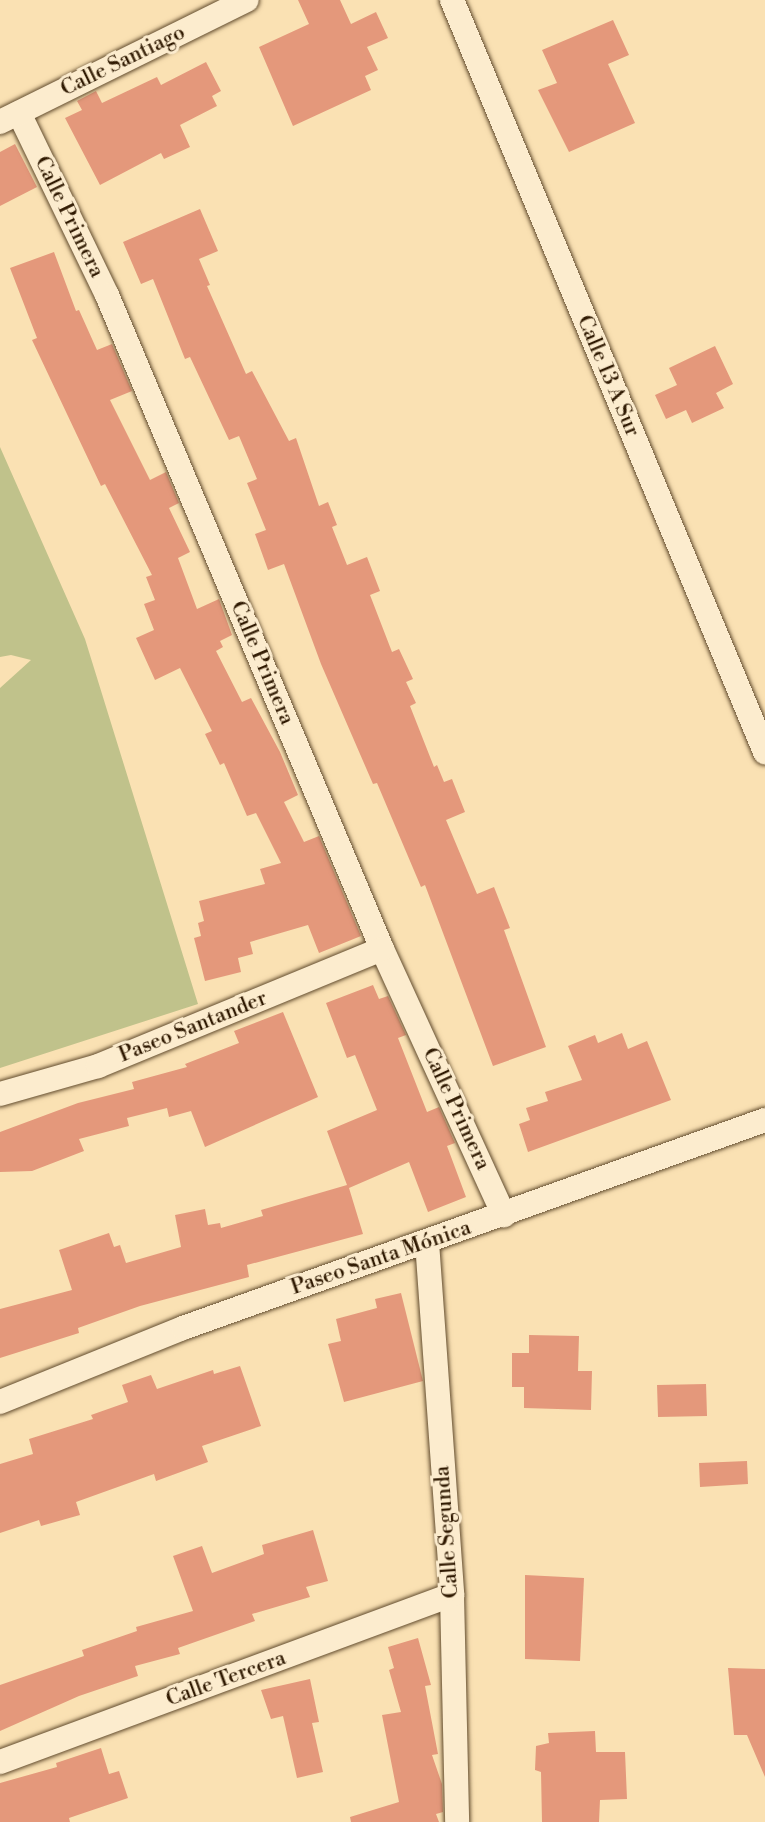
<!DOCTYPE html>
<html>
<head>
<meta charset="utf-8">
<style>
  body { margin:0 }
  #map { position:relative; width:765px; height:1822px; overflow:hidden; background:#fae1b3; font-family:"Libre Bodoni",serif }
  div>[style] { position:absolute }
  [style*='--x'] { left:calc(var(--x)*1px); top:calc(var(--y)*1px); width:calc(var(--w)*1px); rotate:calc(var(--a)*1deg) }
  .green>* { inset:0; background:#c0c28b }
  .building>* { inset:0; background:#e4987b }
  .roads { filter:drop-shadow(0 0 2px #624c2e) drop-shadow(0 0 2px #624c2e) }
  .minor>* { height:24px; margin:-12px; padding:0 12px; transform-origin:12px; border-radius:12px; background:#fcecce }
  span { translate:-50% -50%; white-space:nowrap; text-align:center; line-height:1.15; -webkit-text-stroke:6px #fcecce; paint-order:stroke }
  .street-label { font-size:21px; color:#301a02 }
</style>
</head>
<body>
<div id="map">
  <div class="green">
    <i style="clip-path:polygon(0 447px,85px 639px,198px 1004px,0 1068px,0 688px,31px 660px,11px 655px,0 657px)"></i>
  </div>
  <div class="building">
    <i style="clip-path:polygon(298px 0,340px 0,351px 24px,376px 12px,388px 38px,367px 47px,378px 70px,365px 76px,371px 90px,293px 126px,259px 47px,309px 24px)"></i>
    <i style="clip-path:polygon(613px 20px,629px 55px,608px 64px,635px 123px,569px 152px,538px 90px,557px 83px,542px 50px)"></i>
    <i style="clip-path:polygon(206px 62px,221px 91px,212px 96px,217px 106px,180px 125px,190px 147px,164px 159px,161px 153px,100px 185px,65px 118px,82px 110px,77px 101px,96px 91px,102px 103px,157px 77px,161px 85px)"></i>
    <i style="clip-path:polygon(15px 144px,37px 187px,0 206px,0 152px)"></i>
    <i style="clip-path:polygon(200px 209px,218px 251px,199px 259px,210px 285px,207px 286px,246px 374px,252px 371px,289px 441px,296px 438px,319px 506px,328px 502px,337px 525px,332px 527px,347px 565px,367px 557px,380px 591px,370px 595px,392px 652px,399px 649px,413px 679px,406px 682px,416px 703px,410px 706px,434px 767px,437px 765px,444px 782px,452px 779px,465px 812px,446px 820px,477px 894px,494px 887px,510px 928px,504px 930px,546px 1047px,493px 1066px,425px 885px,421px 887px,377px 783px,373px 784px,321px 664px,284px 564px,268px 570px,255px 534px,266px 530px,247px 483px,257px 479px,239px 436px,229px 440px,190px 357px,185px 359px,153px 279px,141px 284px,123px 242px)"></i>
    <i style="clip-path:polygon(54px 252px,76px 311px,79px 310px,97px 350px,112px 344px,132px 391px,110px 400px,150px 480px,166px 472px,179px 503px,169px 508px,190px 552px,178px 558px,197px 609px,219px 599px,232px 635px,220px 641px,223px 647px,216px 651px,242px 702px,251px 698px,280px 752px,298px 795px,284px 802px,304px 842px,319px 836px,361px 936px,319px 953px,308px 925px,250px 942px,253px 954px,238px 958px,241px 972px,205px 981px,194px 938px,201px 936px,198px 923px,204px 921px,199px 901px,265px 884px,260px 869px,281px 863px,256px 813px,247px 816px,224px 763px,220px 765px,205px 734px,212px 731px,180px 668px,155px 680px,136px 638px,154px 630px,144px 604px,155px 600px,146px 577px,152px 575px,105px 484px,101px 486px,32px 340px,37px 338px,10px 268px)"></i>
    <i style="clip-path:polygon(715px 346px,733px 384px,716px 393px,724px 408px,692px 423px,686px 410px,666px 419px,655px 395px,677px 385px,669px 368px)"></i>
    <i style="clip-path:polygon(373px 985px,379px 999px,388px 996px,406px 1035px,398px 1038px,427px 1112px,439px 1107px,455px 1143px,447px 1146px,466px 1197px,428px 1212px,409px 1162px,349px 1188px,363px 1234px,247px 1265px,249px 1277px,140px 1306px,78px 1328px,79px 1333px,0 1358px,0 1309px,72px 1290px,59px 1250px,109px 1233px,114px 1247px,120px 1245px,126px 1263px,181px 1247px,175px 1215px,205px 1209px,208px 1225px,220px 1223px,221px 1228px,263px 1216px,261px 1210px,347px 1185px,327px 1131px,377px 1110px,355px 1055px,347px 1058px,326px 1003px)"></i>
    <i style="clip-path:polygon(283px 1012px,318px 1097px,205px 1147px,191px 1111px,169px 1117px,167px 1108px,127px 1118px,129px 1126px,79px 1139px,84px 1151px,32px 1171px,0 1172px,0 1132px,78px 1103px,134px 1089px,132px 1082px,187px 1067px,185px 1064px,239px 1043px,234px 1031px)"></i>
    <i style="clip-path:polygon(622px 1033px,628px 1049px,647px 1041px,671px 1100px,528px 1152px,519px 1124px,530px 1120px,526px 1108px,548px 1101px,545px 1092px,582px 1080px,568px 1046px,595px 1035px,598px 1043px)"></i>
    <i style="clip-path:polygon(401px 1293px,423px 1381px,344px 1402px,328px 1344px,341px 1341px,336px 1319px,377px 1308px,375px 1299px)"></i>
    <i style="clip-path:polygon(529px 1335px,579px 1336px,578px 1371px,592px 1371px,591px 1410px,524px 1408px,524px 1387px,512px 1387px,512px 1353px,529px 1353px)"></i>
    <i style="clip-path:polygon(240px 1366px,261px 1426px,202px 1446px,208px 1462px,156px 1481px,154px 1474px,76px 1502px,80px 1515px,41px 1526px,39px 1520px,0 1533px,0 1464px,33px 1454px,29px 1439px,93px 1419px,91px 1415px,128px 1402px,122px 1385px,151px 1375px,157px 1389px,213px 1370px,214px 1374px)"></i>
    <i style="clip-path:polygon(706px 1384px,707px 1416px,658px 1417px,657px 1385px)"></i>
    <i style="clip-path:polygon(747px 1461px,748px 1484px,700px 1487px,699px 1463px)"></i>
    <i style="clip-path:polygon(313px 1530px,328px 1581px,306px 1587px,310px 1597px,252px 1614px,255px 1621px,178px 1648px,180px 1654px,135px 1666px,138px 1676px,79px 1696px,0 1731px,0 1685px,84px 1656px,82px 1650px,137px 1631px,136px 1627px,193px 1611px,173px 1556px,202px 1546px,212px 1573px,264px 1554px,262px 1545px)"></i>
    <i style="clip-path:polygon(525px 1575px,584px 1578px,580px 1661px,525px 1659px)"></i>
    <i style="clip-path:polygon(418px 1638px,431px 1685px,425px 1686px,438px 1754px,432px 1755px,442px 1784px,443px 1812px,436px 1814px,439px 1822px,351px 1822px,350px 1817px,399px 1802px,382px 1715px,401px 1712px,389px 1670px,394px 1668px,388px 1647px)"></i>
    <i style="clip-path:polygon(728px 1668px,765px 1669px,765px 1777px,747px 1735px,734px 1735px)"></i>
    <i style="clip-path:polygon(310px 1679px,319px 1722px,312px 1723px,323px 1772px,297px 1778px,283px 1716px,271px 1719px,261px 1690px)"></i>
    <i style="clip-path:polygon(595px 1731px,596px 1752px,625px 1752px,627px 1799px,600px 1800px,599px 1822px,542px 1822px,541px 1772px,535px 1770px,536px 1746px,549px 1743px,548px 1733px)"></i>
    <i style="clip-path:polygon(101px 1748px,109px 1774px,119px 1771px,128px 1798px,69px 1818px,70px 1822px,0 1822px,0 1783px,57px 1767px,56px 1763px)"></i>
  </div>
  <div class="roads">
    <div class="minor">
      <i style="--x:452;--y:0;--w:815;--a:67.4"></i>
      <i style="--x:19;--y:113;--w:202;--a:64.2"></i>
      <i style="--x:107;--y:295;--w:709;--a:67.19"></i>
      <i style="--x:382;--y:949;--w:293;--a:65.4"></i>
      <i style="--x:0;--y:122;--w:275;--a:-26.3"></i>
      <i style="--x:0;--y:1094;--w:102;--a:-15.9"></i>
      <i style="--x:98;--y:1066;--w:307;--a:-22.4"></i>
      <i style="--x:427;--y:1242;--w:354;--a:85.9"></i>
      <i style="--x:452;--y:1595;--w:227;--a:88.7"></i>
      <i style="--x:0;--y:1402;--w:197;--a:-22"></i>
      <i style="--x:183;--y:1328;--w:618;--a:-19.67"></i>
      <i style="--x:0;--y:1762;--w:482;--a:-20.3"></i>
    </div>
  </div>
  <div class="street-label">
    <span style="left:123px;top:61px;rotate:-26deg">Calle Santiago</span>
    <span style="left:69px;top:217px;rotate:64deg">Calle Primera</span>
    <span style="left:608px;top:376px;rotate:67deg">Calle 13 A Sur</span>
    <span style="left:262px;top:663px;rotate:67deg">Calle Primera</span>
    <span style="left:193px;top:1027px;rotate:-22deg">Paseo Santander</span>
    <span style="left:456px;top:1109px;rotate:65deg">Calle Primera</span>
    <span style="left:381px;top:1258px;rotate:-19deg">Paseo Santa Mónica</span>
    <span style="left:447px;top:1532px;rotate:-94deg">Calle Segunda</span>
    <span style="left:226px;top:1679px;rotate:-20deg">Calle Tercera</span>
  </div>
</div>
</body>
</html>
